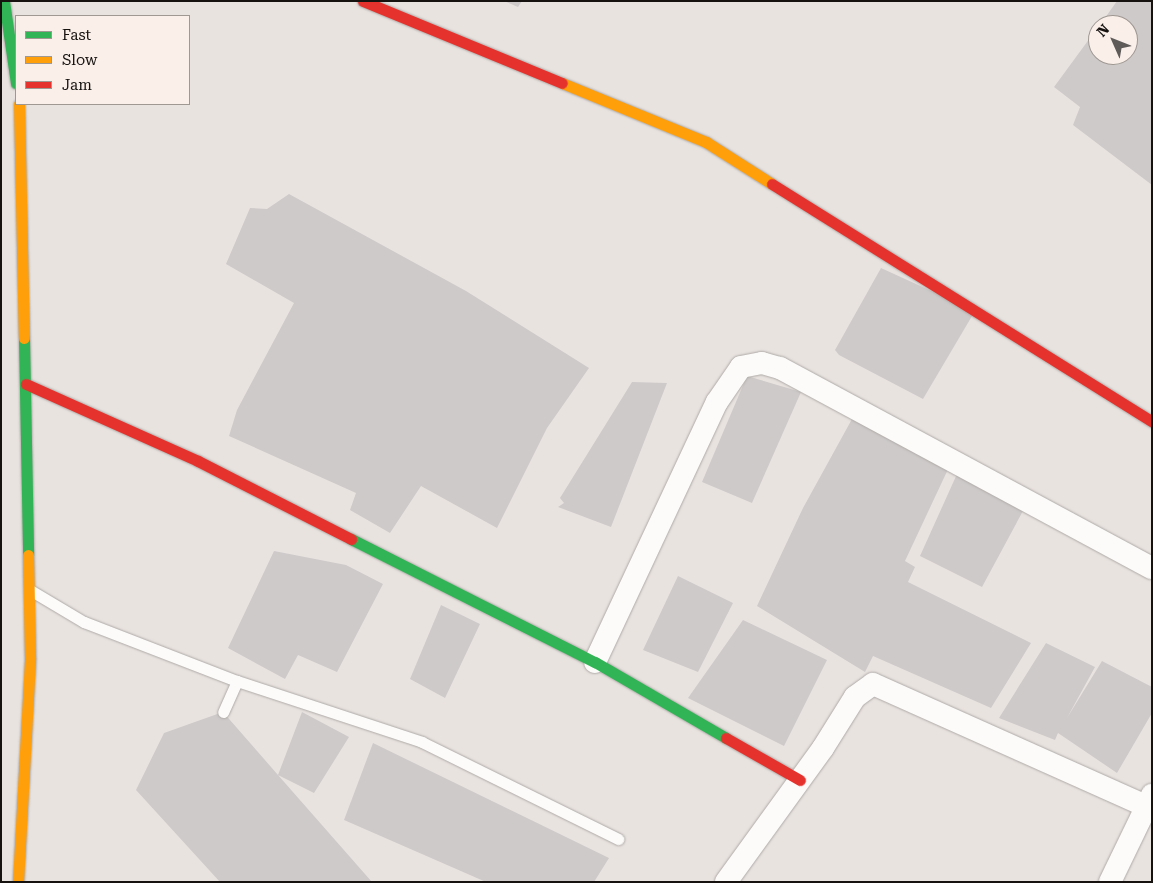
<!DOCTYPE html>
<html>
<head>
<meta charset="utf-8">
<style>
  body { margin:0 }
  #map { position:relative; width:1153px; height:883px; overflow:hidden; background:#e9e3e0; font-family:"Roboto Serif",serif }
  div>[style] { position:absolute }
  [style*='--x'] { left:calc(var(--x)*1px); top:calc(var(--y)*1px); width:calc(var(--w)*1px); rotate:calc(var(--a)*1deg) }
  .building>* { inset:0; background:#cecaca }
  .roads { filter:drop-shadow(0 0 1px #aeaaa7) drop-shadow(0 0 1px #aeaaa7) }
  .lane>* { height:11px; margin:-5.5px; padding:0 5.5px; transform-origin:5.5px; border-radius:5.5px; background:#fcfbfa }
  .street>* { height:22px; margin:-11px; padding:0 11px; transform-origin:11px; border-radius:11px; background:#fcfbfa }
  .fast>* { height:11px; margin:-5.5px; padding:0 5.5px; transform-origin:5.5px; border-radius:5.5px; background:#30b455 }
  .slow>* { height:11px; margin:-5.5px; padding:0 5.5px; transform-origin:5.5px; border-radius:5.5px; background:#ff9f0a }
  .jam>* { height:11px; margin:-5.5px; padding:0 5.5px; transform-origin:5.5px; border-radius:5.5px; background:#e5322d }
  span { translate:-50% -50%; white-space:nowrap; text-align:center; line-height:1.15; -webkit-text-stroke:5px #faefe9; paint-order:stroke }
  .frame { position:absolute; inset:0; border:2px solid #151210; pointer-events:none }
  .legend { position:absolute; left:15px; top:15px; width:175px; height:90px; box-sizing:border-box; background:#faefe9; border:1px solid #9e9792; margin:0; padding:6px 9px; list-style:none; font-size:15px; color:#151210 }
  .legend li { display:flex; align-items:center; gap:10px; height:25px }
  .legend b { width:25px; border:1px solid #9e9792 }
  .north { position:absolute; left:1088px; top:15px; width:50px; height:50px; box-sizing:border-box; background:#faefe9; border:1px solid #9e9792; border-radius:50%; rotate:314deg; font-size:14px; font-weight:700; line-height:20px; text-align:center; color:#151210 }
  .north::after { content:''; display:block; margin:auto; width:18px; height:22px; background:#5f5b59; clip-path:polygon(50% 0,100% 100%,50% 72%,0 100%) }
</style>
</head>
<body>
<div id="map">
  <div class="building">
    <i style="clip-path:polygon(504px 1px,522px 1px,518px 7px)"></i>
    <i style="clip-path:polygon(1117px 1px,1152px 1px,1152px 185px,1073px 125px,1080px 107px,1054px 87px,1098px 27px,1098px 55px,1128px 55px,1128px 25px,1100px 25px)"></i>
    <i style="clip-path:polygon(289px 194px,466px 291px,589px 368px,547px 428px,497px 528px,421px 486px,390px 533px,350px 510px,356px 493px,229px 436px,237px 410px,294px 303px,226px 264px,250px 208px,267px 209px)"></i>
    <i style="clip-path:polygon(881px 268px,975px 311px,923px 399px,839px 355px,835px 350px)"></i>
    <i style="clip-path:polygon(747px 376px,801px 392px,752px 503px,702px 482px)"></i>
    <i style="clip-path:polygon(632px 382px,667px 383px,611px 527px,558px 507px,564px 503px,560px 498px)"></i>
    <i style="clip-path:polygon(852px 419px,950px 465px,905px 561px,915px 567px,908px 582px,1031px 643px,991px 708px,873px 656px,865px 672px,757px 606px,803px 508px)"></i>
    <i style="clip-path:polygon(957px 474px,1024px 509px,982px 587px,920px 556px)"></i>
    <i style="clip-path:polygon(274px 551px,346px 565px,383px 584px,337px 672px,298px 655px,285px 679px,228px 648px)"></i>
    <i style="clip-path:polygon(678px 576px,733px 603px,698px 672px,643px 650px)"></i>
    <i style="clip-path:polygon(441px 605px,480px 624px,445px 698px,410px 679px)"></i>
    <i style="clip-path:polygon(743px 620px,827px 660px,784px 746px,688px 698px)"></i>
    <i style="clip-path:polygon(1046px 643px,1095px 667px,1067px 718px,1102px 661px,1152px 687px,1152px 713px,1117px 773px,1058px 733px,1055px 740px,999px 718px)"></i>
    <i style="clip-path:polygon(223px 712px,278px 775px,302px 712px,349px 737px,314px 793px,278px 775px,372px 882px,220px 882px,136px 790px,164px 733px)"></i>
    <i style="clip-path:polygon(373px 743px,609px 858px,594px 882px,486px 882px,344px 820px)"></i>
  </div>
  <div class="roads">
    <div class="lane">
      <i style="--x:30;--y:590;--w:63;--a:30.7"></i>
      <i style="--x:84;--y:622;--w:164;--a:21.1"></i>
      <i style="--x:237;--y:681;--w:34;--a:114"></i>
      <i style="--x:237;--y:681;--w:195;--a:18.2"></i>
      <i style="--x:422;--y:742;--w:219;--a:26.3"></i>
    </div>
    <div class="street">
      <i style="--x:595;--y:662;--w:287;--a:-64.9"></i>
      <i style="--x:717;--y:402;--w:42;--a:-55.6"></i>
      <i style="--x:741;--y:367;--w:21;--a:-11"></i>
      <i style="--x:762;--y:363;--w:19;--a:16"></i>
      <i style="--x:780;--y:368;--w:422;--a:28.3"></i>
      <i style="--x:726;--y:882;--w:165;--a:-54.1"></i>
      <i style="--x:823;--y:748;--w:60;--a:-57.9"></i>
      <i style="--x:855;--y:697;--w:22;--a:-36"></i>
      <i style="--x:873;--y:684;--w:299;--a:24.1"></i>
      <i style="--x:1110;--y:882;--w:97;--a:-64.2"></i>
    </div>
    <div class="fast">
      <i style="--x:4;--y:1;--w:83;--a:81.7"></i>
      <i style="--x:24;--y:338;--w:217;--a:88.9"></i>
      <i style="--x:351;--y:539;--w:273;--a:26.8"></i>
      <i style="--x:595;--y:662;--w:151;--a:30.1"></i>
    </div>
    <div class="slow">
      <i style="--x:562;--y:83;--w:156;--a:22.3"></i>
      <i style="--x:706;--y:142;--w:78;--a:32.5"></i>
      <i style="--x:19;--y:104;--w:234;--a:88.8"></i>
      <i style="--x:18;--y:882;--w:225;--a:-86.9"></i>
      <i style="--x:30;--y:657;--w:102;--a:-91.1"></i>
    </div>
    <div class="jam">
      <i style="--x:363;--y:1;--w:215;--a:22.4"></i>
      <i style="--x:772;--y:184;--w:448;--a:32"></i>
      <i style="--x:26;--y:384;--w:188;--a:24.1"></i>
      <i style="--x:198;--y:461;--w:172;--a:27"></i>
      <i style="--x:726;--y:738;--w:85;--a:29.6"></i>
    </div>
  </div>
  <div class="frame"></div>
  <ul class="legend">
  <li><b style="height:6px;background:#30b455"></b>Fast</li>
  <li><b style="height:6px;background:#ff9f0a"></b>Slow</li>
  <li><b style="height:6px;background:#e5322d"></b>Jam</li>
  </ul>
  <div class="north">N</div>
</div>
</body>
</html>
